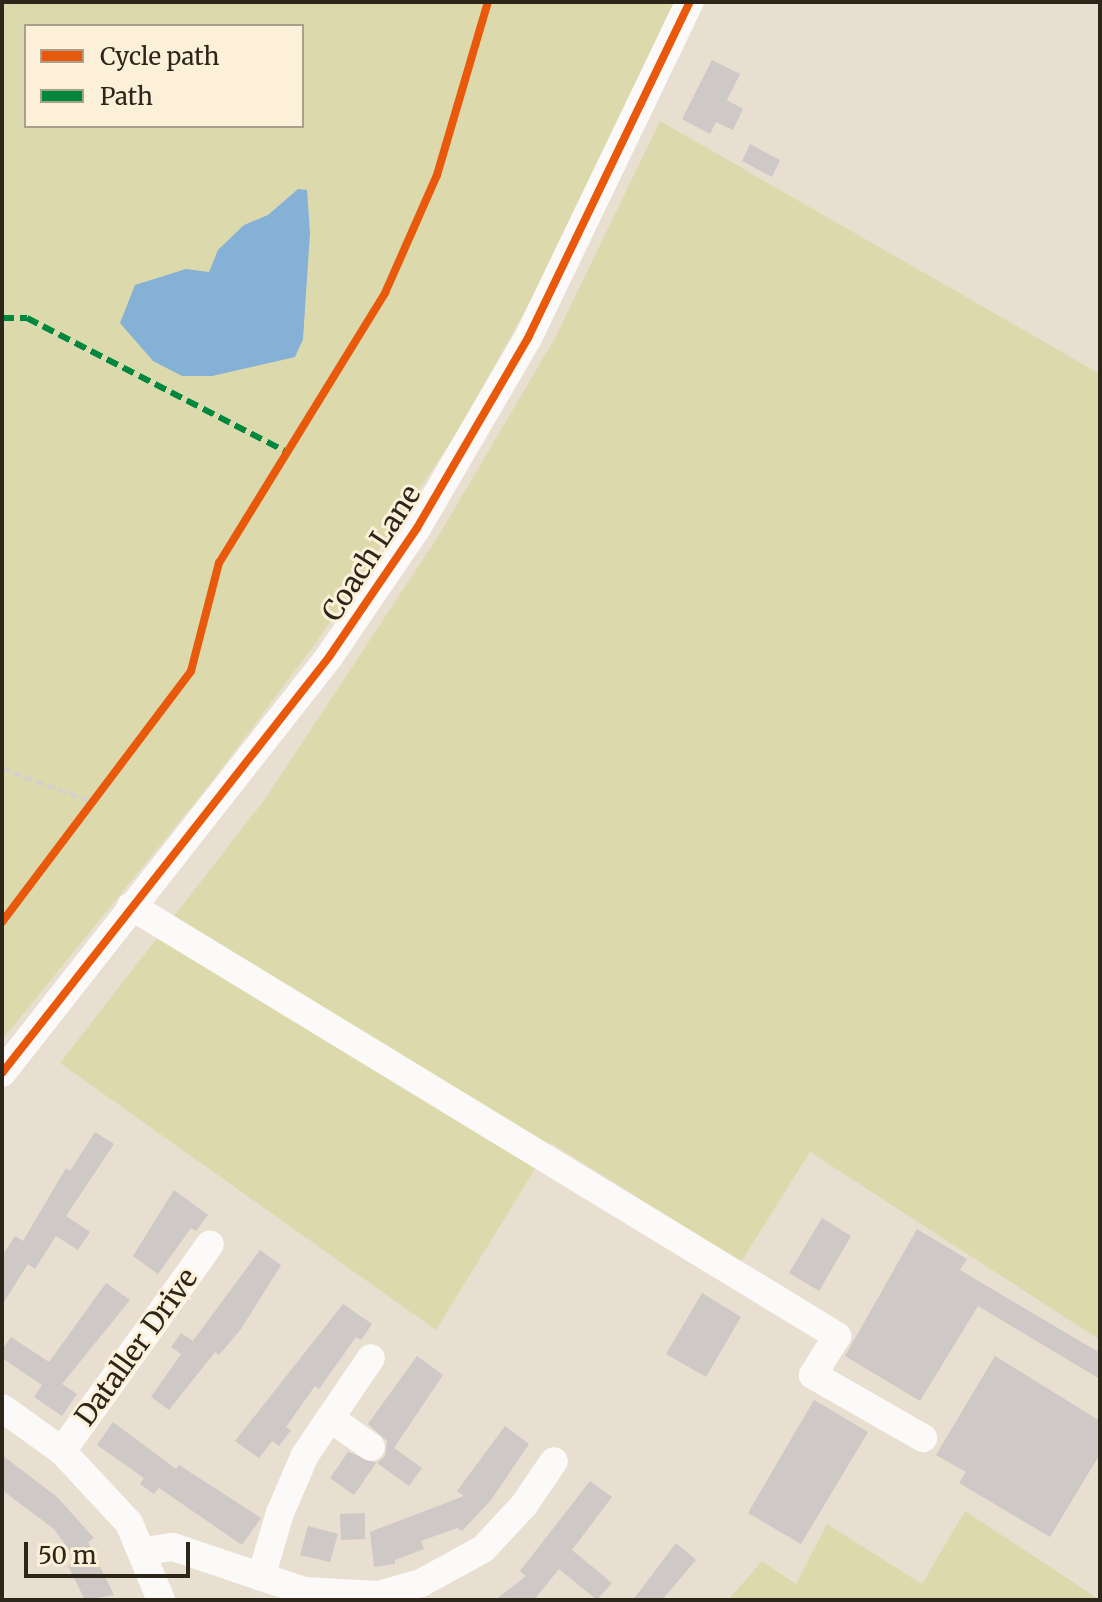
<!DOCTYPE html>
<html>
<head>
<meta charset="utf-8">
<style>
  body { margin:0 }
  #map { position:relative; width:1102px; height:1602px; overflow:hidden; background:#e8dfd0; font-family:Merriweather,serif }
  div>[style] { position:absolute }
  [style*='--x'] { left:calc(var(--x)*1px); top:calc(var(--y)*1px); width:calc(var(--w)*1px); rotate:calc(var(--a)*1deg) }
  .green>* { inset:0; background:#dcdaad }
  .water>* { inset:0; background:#84b1d5 }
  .building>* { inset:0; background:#cec8c7 }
  .path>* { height:4px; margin-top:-2px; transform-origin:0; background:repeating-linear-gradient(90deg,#d4d1cd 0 8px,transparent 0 12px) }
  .minor>* { height:28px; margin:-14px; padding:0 14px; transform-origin:14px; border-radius:14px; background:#fcfaf8 }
  .quiet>* { height:6px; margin-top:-3px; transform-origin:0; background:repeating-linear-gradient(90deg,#00873e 0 12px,transparent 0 18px) }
  .cycleway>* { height:8px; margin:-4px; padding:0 4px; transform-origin:4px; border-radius:4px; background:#e8590c }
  span { translate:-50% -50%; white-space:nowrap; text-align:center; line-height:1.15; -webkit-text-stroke:6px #fdf0d9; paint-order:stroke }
  .street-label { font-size:28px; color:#2b251a }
  .frame { position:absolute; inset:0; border:4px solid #2b251a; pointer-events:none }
  .legend { position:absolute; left:24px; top:24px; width:280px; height:104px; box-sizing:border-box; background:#fdf0d9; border:2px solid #a99f8d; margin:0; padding:10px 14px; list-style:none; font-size:24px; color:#2b251a }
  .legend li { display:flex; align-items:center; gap:16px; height:40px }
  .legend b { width:40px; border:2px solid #a99f8d }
  .scale { position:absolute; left:24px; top:1542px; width:166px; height:36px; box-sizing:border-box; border:4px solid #2b251a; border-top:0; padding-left:10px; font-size:24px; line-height:28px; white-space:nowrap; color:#2b251a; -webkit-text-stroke:6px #fdf0d9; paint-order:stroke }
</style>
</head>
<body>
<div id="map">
  <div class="green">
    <i style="clip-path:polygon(evenodd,2px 2px,674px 2px,548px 270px,456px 434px,318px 640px,210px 784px,2px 1040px,2px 2px,26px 26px,302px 26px,302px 126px,26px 126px,26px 26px)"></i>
    <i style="clip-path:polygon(660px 121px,1100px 374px,1100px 1340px,810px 1152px,741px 1262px,551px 1143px,436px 1330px,60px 1063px,265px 799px,439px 535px,555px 338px)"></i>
    <i style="clip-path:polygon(965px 1511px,1100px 1600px,728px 1600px,762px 1561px,796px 1584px,827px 1524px,922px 1584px)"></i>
  </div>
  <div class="water">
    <i style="clip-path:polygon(298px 189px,307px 190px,310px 233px,303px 339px,295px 357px,212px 376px,182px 376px,153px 361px,120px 323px,135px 285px,186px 269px,209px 272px,218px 250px,244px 225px,268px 215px)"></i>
  </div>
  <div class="building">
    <i style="clip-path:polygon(712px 60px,740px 74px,727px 100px,743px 109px,733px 130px,716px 122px,710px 134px,682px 119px)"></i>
    <i style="clip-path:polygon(750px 144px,780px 160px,772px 177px,742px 161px)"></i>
    <i style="clip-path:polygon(95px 1132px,114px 1144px,66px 1216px,90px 1232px,78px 1250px,56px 1236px,35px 1269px,28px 1264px,2px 1305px,2px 1256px,15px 1236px,23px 1241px,66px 1168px,70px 1171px)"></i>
    <i style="clip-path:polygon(174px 1190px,208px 1215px,196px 1231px,191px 1228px,158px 1274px,133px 1256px)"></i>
    <i style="clip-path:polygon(822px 1218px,851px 1236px,819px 1291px,789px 1273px)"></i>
    <i style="clip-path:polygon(917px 1229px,967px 1259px,960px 1270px,1100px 1353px,1100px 1379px,978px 1306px,920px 1401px,845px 1356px)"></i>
    <i style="clip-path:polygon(260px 1250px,281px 1265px,241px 1329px,219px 1355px,215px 1352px,169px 1410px,151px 1397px,181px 1354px,171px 1347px,181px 1333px,193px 1341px)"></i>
    <i style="clip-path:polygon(106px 1283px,130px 1300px,62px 1384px,77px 1394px,62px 1416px,34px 1397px,42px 1385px,2px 1358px,2px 1350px,11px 1337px,49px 1362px)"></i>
    <i style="clip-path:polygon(702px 1293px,741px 1317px,706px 1377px,666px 1354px)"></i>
    <i style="clip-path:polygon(343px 1304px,372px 1324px,361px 1340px,356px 1337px,319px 1389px,315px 1386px,286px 1427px,291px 1430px,279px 1446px,272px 1441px,259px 1458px,235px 1441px)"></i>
    <i style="clip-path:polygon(417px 1356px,443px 1375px,394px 1448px,422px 1468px,409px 1486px,377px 1463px,385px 1456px,387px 1441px,368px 1424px)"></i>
    <i style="clip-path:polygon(995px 1356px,1100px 1421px,1100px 1454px,1050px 1537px,959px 1483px,966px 1472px,936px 1455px)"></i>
    <i style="clip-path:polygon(814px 1400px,868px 1432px,801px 1544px,748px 1513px)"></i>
    <i style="clip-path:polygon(113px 1422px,176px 1469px,179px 1465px,261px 1518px,242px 1545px,159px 1488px,154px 1494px,140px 1484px,144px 1478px,97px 1445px)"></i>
    <i style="clip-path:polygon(505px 1426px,529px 1444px,491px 1500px,462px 1531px,457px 1528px,421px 1541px,424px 1549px,395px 1560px,395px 1564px,374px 1567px,370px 1532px,464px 1496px,457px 1491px)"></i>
    <i style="clip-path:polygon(348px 1452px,376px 1463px,354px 1495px,330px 1478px)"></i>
    <i style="clip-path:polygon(2px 1455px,57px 1497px,94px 1538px,88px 1542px,114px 1595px,85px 1600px,68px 1566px,78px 1562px,54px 1529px,2px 1490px)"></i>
    <i style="clip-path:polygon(590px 1481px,612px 1497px,572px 1550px,612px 1583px,597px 1600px,559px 1569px,534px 1600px,495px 1600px,526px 1576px,520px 1571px)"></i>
    <i style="clip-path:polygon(365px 1513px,365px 1539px,341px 1540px,340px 1514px)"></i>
    <i style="clip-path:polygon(308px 1526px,338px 1534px,330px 1562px,300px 1555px)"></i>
    <i style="clip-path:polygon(676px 1543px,696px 1560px,662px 1600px,633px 1600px)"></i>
  </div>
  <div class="path">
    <i style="--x:2;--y:769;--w:99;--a:20.1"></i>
  </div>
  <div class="minor">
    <i style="--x:131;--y:906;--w:827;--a:31.34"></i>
    <i style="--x:837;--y:1336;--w:46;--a:121.6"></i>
    <i style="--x:813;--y:1375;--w:127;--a:29.8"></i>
    <i style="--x:2;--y:1073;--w:529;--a:-51.83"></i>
    <i style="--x:329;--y:657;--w:156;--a:-55.7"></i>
    <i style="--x:417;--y:528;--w:220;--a:-59.7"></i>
    <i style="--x:528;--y:338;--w:373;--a:-64.3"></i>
    <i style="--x:2;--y:1408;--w:74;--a:35.6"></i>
    <i style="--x:62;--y:1451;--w:98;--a:47.1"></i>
    <i style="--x:129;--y:1523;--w:83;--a:67.4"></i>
    <i style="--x:330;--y:1418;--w:50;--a:35.3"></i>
    <i style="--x:62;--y:1451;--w:254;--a:-54.4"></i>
    <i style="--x:144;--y:1551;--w:29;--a:-8"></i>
    <i style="--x:173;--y:1547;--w:138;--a:18.6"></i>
    <i style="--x:304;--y:1591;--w:74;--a:3.1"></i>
    <i style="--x:378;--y:1595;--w:45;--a:-15.6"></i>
    <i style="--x:421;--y:1583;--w:71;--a:-28.7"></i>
    <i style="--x:483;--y:1549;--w:60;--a:-47"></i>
    <i style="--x:524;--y:1505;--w:53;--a:-55.7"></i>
    <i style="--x:261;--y:1577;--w:67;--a:-73.5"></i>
    <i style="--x:280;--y:1513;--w:63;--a:-66.7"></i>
    <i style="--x:305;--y:1455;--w:117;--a:-55.8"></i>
  </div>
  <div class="quiet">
    <i style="--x:2;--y:318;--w:25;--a:0"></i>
    <i style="--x:27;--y:318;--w:292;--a:27.3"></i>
  </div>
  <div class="cycleway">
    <i style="--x:2;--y:922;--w:314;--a:-53"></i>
    <i style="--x:191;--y:671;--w:112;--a:-75.5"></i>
    <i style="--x:219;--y:563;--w:317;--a:-58.4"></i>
    <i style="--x:385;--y:293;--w:129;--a:-66.2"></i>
    <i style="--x:437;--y:175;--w:180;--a:-73.6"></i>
    <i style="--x:2;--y:1073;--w:529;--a:-51.83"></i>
    <i style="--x:329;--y:657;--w:156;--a:-55.7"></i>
    <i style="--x:417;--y:528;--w:220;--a:-59.7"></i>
    <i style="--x:528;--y:338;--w:373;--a:-64.3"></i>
  </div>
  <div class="street-label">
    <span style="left:371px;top:553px;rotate:-57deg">Coach Lane</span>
    <span style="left:136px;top:1347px;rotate:-54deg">Dataller Drive</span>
  </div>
  <div class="frame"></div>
  <ul class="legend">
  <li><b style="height:10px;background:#e8590c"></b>Cycle path</li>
  <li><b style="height:10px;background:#00873e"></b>Path</li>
  </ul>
  <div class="scale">50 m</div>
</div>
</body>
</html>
